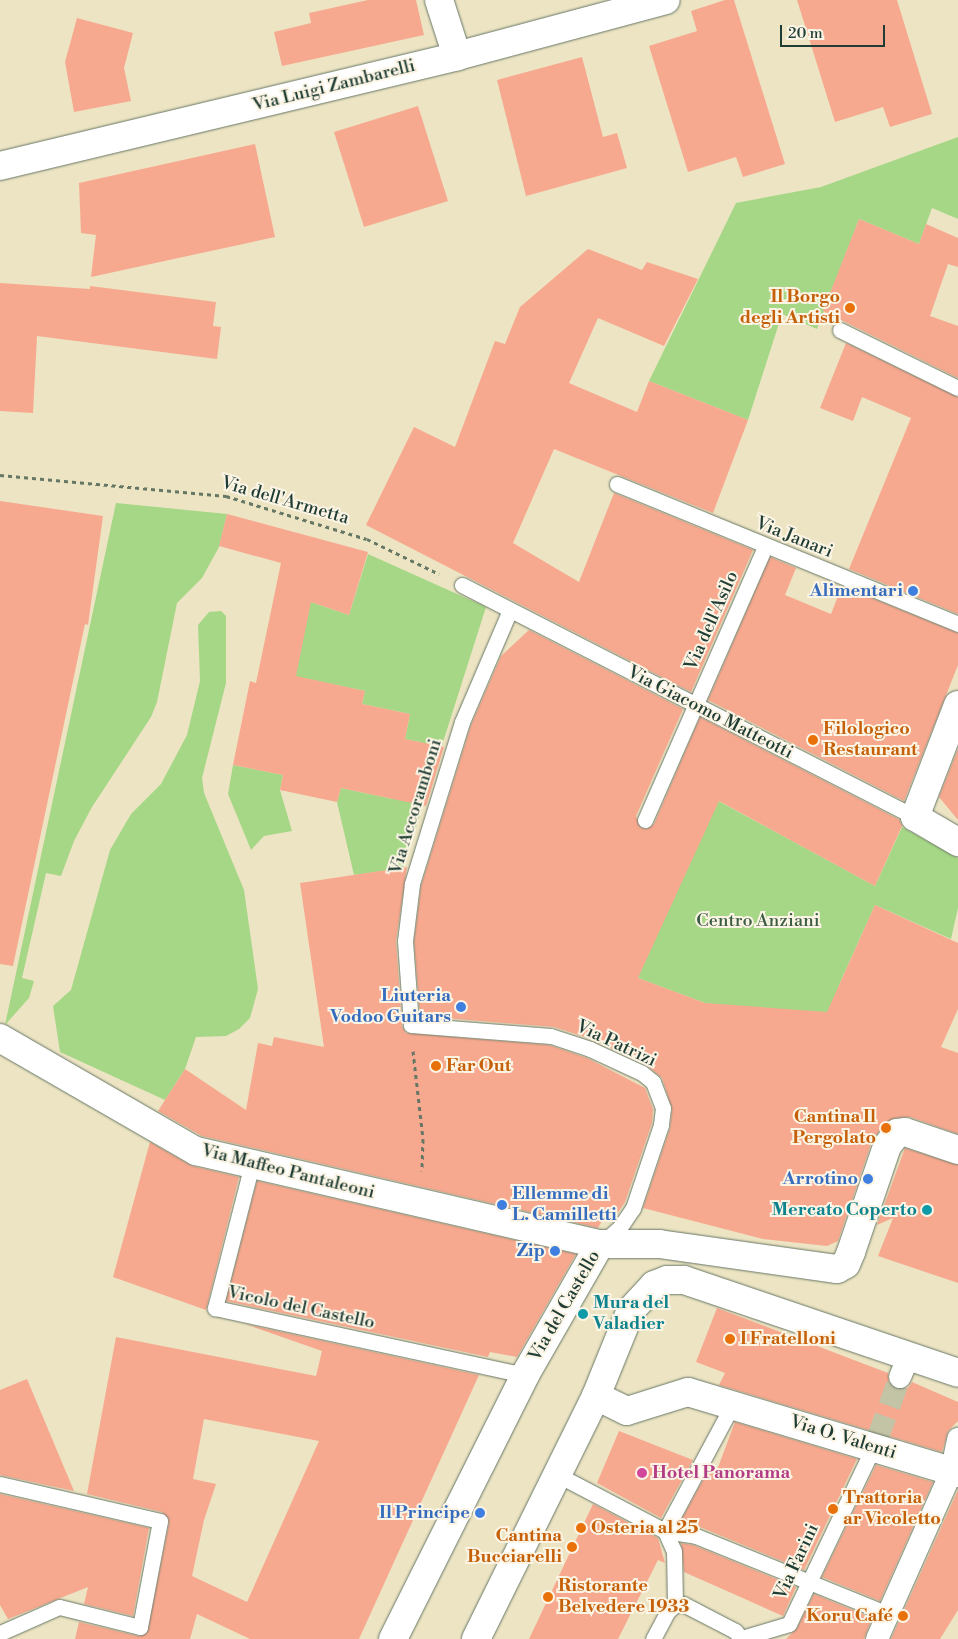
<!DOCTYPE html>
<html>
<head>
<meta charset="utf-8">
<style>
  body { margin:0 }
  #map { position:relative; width:958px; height:1639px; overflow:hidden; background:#ece4c3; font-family:"Libre Bodoni",serif }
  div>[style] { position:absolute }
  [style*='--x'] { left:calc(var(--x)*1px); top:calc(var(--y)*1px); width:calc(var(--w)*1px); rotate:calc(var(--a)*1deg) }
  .green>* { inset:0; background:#a6d786 }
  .building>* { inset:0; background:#f7a990 }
  .pedestrian-tunnel>* { height:22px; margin-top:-11px; transform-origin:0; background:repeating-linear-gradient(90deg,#c3c3a6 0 22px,transparent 0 33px) }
  .path>* { height:3px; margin-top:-1.5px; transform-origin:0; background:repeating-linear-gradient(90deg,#677766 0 4px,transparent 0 8px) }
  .roads { filter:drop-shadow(0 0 1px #677766) drop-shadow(0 0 1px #677766) }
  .service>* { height:15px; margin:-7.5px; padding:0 7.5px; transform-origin:7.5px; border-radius:7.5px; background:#fff }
  .pedestrian>* { height:22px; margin:-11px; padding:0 11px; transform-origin:11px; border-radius:11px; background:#fff }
  .minor>* { height:28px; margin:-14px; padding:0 14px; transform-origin:14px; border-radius:14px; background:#fff }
  .dots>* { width:14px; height:14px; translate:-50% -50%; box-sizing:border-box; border:2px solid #fcf5e5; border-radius:50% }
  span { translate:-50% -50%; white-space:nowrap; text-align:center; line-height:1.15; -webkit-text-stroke:4px #fcf5e5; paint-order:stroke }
  .street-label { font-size:18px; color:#1f3d34 }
  .food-label { font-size:18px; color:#c56008; font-weight:700 }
  .right { translate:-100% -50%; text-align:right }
  .left { translate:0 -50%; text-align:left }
  .shop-label { font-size:18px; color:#366cbe; font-weight:700 }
  .park-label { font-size:18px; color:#3a5c44 }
  .culture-label { font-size:18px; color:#0d838f; font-weight:700 }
  .hotel-label { font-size:18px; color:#b23c85; font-weight:700 }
  .scale { position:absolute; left:780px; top:25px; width:105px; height:22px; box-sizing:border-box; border:2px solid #1f3d34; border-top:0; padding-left:6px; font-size:15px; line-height:18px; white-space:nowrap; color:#1f3d34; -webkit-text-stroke:4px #fcf5e5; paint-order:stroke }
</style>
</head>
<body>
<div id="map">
  <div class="green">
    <i style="clip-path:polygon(958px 137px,958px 219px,932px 208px,919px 244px,859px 219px,817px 329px,782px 314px,748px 420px,649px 381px,736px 203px,821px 187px)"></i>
    <i style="clip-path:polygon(116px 503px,227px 514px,219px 547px,202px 578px,177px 603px,157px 702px,151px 717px,92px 807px,74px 841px,61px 876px,46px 873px,22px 978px,34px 981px,29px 998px,5px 1025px)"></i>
    <i style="clip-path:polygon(368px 554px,486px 607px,403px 868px,354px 875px,337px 802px,341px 788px,393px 799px,398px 777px,420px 742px,405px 739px,410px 714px,362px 704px,365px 691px,308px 679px,293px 689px,308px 601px,349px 615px)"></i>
    <i style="clip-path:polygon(221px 611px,226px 616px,226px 683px,202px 778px,204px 793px,244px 890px,258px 989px,250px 1018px,239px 1029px,226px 1036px,196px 1037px,185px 1069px,165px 1100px,60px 1052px,53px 1006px,71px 990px,110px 850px,131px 814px,161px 784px,187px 735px,200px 681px,198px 625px,209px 612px)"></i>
    <i style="clip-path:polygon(233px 765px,283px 775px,280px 790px,292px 831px,264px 836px,251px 850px,228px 794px)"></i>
    <i style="clip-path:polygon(713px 798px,875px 886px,902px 827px,958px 858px,958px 908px,951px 939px,875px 905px,839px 985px,890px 1028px,705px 1003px,638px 978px)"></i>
  </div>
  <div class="building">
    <i style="clip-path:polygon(368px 0,416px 0,424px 35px,282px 66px,274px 32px,311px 23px,309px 13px)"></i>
    <i style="clip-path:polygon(725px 0,734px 0,785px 164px,743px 177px,736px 157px,688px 172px,649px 46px,697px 31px,691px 11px)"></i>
    <i style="clip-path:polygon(797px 0,897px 0,932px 114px,890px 127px,883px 107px,835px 122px)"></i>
    <i style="clip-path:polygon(77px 18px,133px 33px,124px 68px,131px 101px,74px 112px,65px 62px)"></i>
    <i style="clip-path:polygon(582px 57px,603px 137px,617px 133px,627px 168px,526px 196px,497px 80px)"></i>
    <i style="clip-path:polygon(418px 106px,448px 201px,364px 227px,334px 132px)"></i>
    <i style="clip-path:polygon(255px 144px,275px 237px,91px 277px,96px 235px,81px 233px,79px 183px)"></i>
    <i style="clip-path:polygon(859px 219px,919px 244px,926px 224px,958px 238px,958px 267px,948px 264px,930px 316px,958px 326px,958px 378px,823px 311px)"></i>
    <i style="clip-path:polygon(588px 249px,642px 270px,647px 262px,698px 279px,664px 346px,598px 318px,569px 383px,637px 412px,649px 381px,748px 420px,713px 513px,554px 449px,513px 543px,579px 582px,614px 493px,753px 550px,691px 692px,366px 525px,414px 427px,455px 447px,495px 341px,505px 344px,520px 307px)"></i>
    <i style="clip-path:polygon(0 283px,90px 289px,90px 286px,216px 302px,213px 326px,221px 327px,217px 359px,37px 336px,33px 413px,0 411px)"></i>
    <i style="clip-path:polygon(846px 343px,958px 397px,958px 614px,849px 569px,911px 418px,862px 397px,853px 421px,820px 408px)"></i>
    <i style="clip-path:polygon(0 501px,103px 516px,88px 625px,85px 624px,13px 966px,0 964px)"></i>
    <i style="clip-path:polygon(227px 514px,368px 552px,349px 615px,311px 602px,296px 676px,365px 691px,362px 704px,410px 714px,405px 739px,444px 747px,426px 806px,341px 788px,337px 802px,280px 790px,283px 775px,233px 765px,250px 681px,256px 683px,281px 563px,219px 546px)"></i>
    <i style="clip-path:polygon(770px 557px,796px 568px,785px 595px,831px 614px,842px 586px,958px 633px,958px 665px,904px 801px,708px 700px)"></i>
    <i style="clip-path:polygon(529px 630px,683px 709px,636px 816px,641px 828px,647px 829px,654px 824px,700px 717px,900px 820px,902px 826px,875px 886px,719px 801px,638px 978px,705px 1003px,827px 1012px,875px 905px,958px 943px,958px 1009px,941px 1047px,958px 1053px,958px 1134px,910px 1117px,895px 1118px,885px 1123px,872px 1141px,838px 1241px,827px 1246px,763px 1239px,643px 1208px,670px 1128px,672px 1109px,662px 1078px,646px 1065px,594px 1040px,554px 1027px,420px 1016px,414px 941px,421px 886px,471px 725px,501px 656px)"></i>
    <i style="clip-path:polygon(958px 749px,958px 820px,939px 797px)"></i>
    <i style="clip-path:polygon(407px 867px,396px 941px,402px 1026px,406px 1033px,549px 1045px,587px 1058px,645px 1088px,653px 1109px,652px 1123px,625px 1202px,613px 1220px,603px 1219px,598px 1228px,202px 1136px,158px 1111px,185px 1069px,246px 1110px,258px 1043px,272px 1046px,274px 1037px,324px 1047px,300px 883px)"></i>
    <i style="clip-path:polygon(150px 1142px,192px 1166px,239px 1177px,206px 1310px,113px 1277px)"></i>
    <i style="clip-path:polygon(905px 1148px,958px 1165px,958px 1283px,878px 1256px,893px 1218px,877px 1225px)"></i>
    <i style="clip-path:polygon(257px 1181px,576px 1254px,517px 1357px,490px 1352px,488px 1357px,226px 1301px)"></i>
    <i style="clip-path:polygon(717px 1308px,888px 1373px,889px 1384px,895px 1389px,908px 1388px,912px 1382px,958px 1402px,958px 1421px,948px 1431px,942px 1452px,719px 1385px,725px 1373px,696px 1362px)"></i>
    <i style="clip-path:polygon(evenodd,245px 1324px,479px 1375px,359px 1639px,250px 1639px,197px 1614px,190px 1639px,75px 1639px,79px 1622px,138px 1636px,147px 1633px,169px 1523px,162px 1512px,87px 1494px,116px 1337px,316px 1376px,322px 1351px,245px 1324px,204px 1419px,319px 1441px,247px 1602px,192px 1576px,204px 1520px,216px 1484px,193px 1479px,204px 1419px)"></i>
    <i style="clip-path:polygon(27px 1379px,74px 1491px,0 1475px,0 1390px)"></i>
    <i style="clip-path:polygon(735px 1422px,857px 1459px,804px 1570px,700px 1527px,679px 1524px,710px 1467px,717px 1470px)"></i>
    <i style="clip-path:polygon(619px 1431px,693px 1460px,661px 1518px,597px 1483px)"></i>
    <i style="clip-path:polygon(876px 1465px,933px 1482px,880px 1601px,822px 1577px)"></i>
    <i style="clip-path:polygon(958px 1490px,958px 1610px,940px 1639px,891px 1639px)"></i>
    <i style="clip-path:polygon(0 1494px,149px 1528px,133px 1616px,84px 1604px,88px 1587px,8px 1619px,0 1605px)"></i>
    <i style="clip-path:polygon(593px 1504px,658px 1538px,665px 1563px,658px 1560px,618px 1639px,529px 1639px)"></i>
    <i style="clip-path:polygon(681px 1543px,693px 1545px,796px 1587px,783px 1616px,684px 1572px)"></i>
    <i style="clip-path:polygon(814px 1594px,872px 1618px,864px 1639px,786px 1639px,797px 1628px)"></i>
  </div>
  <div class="pedestrian-tunnel">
    <i style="--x:878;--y:1437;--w:64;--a:-69.9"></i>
  </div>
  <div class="path">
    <i style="--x:0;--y:475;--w:227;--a:5.3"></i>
    <i style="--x:226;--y:496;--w:147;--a:17"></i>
    <i style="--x:367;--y:539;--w:80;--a:25.9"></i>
    <i style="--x:413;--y:1051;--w:89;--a:83.5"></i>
    <i style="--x:423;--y:1139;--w:32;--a:92"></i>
  </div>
  <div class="roads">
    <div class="service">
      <i style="--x:840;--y:330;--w:131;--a:26.2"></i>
      <i style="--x:617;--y:484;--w:369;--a:22.3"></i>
      <i style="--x:462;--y:585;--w:509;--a:27.12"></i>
      <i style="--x:510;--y:610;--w:122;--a:113.2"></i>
      <i style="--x:462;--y:722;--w:170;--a:107.2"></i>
      <i style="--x:412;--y:884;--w:57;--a:97"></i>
      <i style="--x:405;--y:941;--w:84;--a:85.9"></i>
      <i style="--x:411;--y:1025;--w:140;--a:4.5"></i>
      <i style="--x:551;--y:1036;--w:41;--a:18.4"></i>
      <i style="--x:590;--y:1049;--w:57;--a:24.8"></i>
      <i style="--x:642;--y:1073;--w:14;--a:39"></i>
      <i style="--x:653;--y:1082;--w:28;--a:69"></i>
      <i style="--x:663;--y:1108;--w:17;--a:97"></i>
      <i style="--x:661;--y:1125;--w:88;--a:108.6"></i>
      <i style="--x:633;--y:1208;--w:23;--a:124"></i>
      <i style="--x:620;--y:1227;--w:24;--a:138"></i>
      <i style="--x:645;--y:820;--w:299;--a:-66.3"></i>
      <i style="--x:252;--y:1164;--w:149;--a:104.4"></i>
      <i style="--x:215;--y:1308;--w:317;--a:12.2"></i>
      <i style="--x:733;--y:1404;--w:144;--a:118.2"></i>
      <i style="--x:665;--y:1531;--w:31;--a:9"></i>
      <i style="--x:696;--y:1536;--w:207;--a:22.1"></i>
      <i style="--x:558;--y:1475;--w:121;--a:27.6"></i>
      <i style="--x:665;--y:1531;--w:22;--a:66"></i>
      <i style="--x:674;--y:1551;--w:54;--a:88.9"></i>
      <i style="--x:0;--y:1484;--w:164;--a:13"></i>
      <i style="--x:160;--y:1521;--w:108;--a:100.7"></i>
      <i style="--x:140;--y:1627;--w:83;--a:-166.1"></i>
      <i style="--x:59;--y:1607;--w:64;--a:156.2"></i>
      <i style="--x:742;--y:1638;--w:49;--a:-16.6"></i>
      <i style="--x:789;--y:1624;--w:197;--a:-64.5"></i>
      <i style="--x:653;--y:1639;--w:32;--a:-62"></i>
      <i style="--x:668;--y:1611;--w:9;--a:-41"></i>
      <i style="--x:675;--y:1605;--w:8;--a:-7"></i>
      <i style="--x:683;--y:1604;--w:59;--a:27.4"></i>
      <i style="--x:735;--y:1631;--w:11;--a:49"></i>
    </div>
    <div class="pedestrian">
      <i style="--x:900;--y:1377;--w:21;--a:-67"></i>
      <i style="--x:877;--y:1639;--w:182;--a:-66"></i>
      <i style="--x:951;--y:1473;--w:35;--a:-78"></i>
    </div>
    <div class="minor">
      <i style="--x:439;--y:0;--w:59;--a:72.2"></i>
      <i style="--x:0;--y:166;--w:470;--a:-13.5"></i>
      <i style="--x:457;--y:56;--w:216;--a:-15"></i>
      <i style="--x:958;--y:705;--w:120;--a:111"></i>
      <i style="--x:915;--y:817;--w:50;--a:30.2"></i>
      <i style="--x:0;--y:1038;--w:226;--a:30"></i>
      <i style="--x:196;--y:1151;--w:415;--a:13"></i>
      <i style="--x:600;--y:1244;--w:59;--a:0"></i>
      <i style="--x:659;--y:1244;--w:180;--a:8"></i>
      <i style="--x:837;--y:1269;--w:10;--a:-29"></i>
      <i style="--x:846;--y:1264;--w:13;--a:-67"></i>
      <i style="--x:851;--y:1252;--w:112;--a:-71.2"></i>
      <i style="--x:887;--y:1146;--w:16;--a:-52"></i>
      <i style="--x:897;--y:1133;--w:8;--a:-7"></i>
      <i style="--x:905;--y:1132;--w:56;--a:18.8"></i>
      <i style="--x:596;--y:1396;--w:34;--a:26"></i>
      <i style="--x:627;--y:1411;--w:64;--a:-17.3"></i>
      <i style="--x:688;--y:1392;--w:282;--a:16.7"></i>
      <i style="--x:393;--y:1639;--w:295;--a:-63.4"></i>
      <i style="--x:525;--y:1375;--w:151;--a:-60.2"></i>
      <i style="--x:476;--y:1639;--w:271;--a:-63.7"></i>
      <i style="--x:596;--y:1396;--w:93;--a:-67.9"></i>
      <i style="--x:631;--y:1310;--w:34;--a:-47"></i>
      <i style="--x:654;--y:1285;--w:14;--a:-21"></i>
      <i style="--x:667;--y:1280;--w:17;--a:0"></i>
      <i style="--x:684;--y:1280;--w:289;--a:18.7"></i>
    </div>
  </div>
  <div class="dots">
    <i style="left:850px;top:308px;background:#e8710a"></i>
    <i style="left:913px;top:591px;background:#3f7fe0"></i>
    <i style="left:813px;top:740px;background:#e8710a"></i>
    <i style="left:461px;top:1007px;background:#3f7fe0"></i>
    <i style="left:436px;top:1066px;background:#e8710a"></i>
    <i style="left:886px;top:1128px;background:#e8710a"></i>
    <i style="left:868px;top:1179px;background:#3f7fe0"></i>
    <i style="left:502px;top:1205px;background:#3f7fe0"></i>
    <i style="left:927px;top:1210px;background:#0f9aa8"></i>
    <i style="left:555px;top:1251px;background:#3f7fe0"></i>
    <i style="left:583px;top:1314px;background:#0f9aa8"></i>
    <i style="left:730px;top:1339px;background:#e8710a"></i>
    <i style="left:642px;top:1473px;background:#d1479c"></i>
    <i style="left:833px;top:1509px;background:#e8710a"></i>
    <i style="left:480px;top:1513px;background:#3f7fe0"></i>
    <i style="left:581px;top:1528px;background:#e8710a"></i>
    <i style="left:572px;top:1547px;background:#e8710a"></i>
    <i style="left:548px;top:1597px;background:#e8710a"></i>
    <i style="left:903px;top:1616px;background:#e8710a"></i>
  </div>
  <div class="street-label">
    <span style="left:334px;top:86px;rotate:-14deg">Via Luigi Zambarelli</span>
    <span style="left:285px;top:501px;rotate:16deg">Via dell'Armetta</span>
    <span style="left:794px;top:538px;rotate:22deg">Via Janari</span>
    <span style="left:712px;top:621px;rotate:-66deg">Via dell'Asilo</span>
    <span style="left:710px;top:713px;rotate:27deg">Via Giacomo Matteotti</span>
    <span style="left:416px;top:807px;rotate:-73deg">Via Accoramboni</span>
    <span style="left:616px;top:1044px;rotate:25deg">Via Patrizi</span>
    <span style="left:288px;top:1172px;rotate:14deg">Via Maffeo Pantaleoni</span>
    <span style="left:565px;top:1306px;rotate:-60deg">Via del Castello</span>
    <span style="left:301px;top:1308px;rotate:12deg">Vicolo del Castello</span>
    <span style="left:843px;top:1438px;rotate:17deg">Via O. Valenti</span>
    <span style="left:797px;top:1562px;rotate:-65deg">Via Farini</span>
  </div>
  <div class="food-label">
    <span class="right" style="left:840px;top:308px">Il Borgo<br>degli Artisti</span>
    <span class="left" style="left:823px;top:740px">Filologico<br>Restaurant</span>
    <span class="left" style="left:446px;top:1066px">Far Out</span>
    <span class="right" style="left:876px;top:1128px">Cantina Il<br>Pergolato</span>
    <span class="left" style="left:740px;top:1339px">I Fratelloni</span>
    <span class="left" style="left:843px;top:1509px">Trattoria<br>ar Vicoletto</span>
    <span class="left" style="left:591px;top:1528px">Osteria al 25</span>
    <span class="right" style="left:562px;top:1547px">Cantina<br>Bucciarelli</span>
    <span class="left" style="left:558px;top:1597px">Ristorante<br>Belvedere 1933</span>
    <span class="right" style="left:893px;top:1616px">Koru Café</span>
  </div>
  <div class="shop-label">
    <span class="right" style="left:903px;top:591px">Alimentari</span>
    <span class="right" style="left:451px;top:1007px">Liuteria<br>Vodoo Guitars</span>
    <span class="right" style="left:858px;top:1179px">Arrotino</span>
    <span class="left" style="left:512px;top:1205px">Ellemme di<br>L. Camilletti</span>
    <span class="right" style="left:545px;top:1251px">Zip</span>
    <span class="right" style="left:470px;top:1513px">Il Principe</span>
  </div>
  <div class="park-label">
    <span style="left:758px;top:921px">Centro Anziani</span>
  </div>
  <div class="culture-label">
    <span class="right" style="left:917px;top:1210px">Mercato Coperto</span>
    <span class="left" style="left:593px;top:1314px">Mura del<br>Valadier</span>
  </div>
  <div class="hotel-label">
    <span class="left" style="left:652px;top:1473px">Hotel Panorama</span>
  </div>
  <div class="scale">20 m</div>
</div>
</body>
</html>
